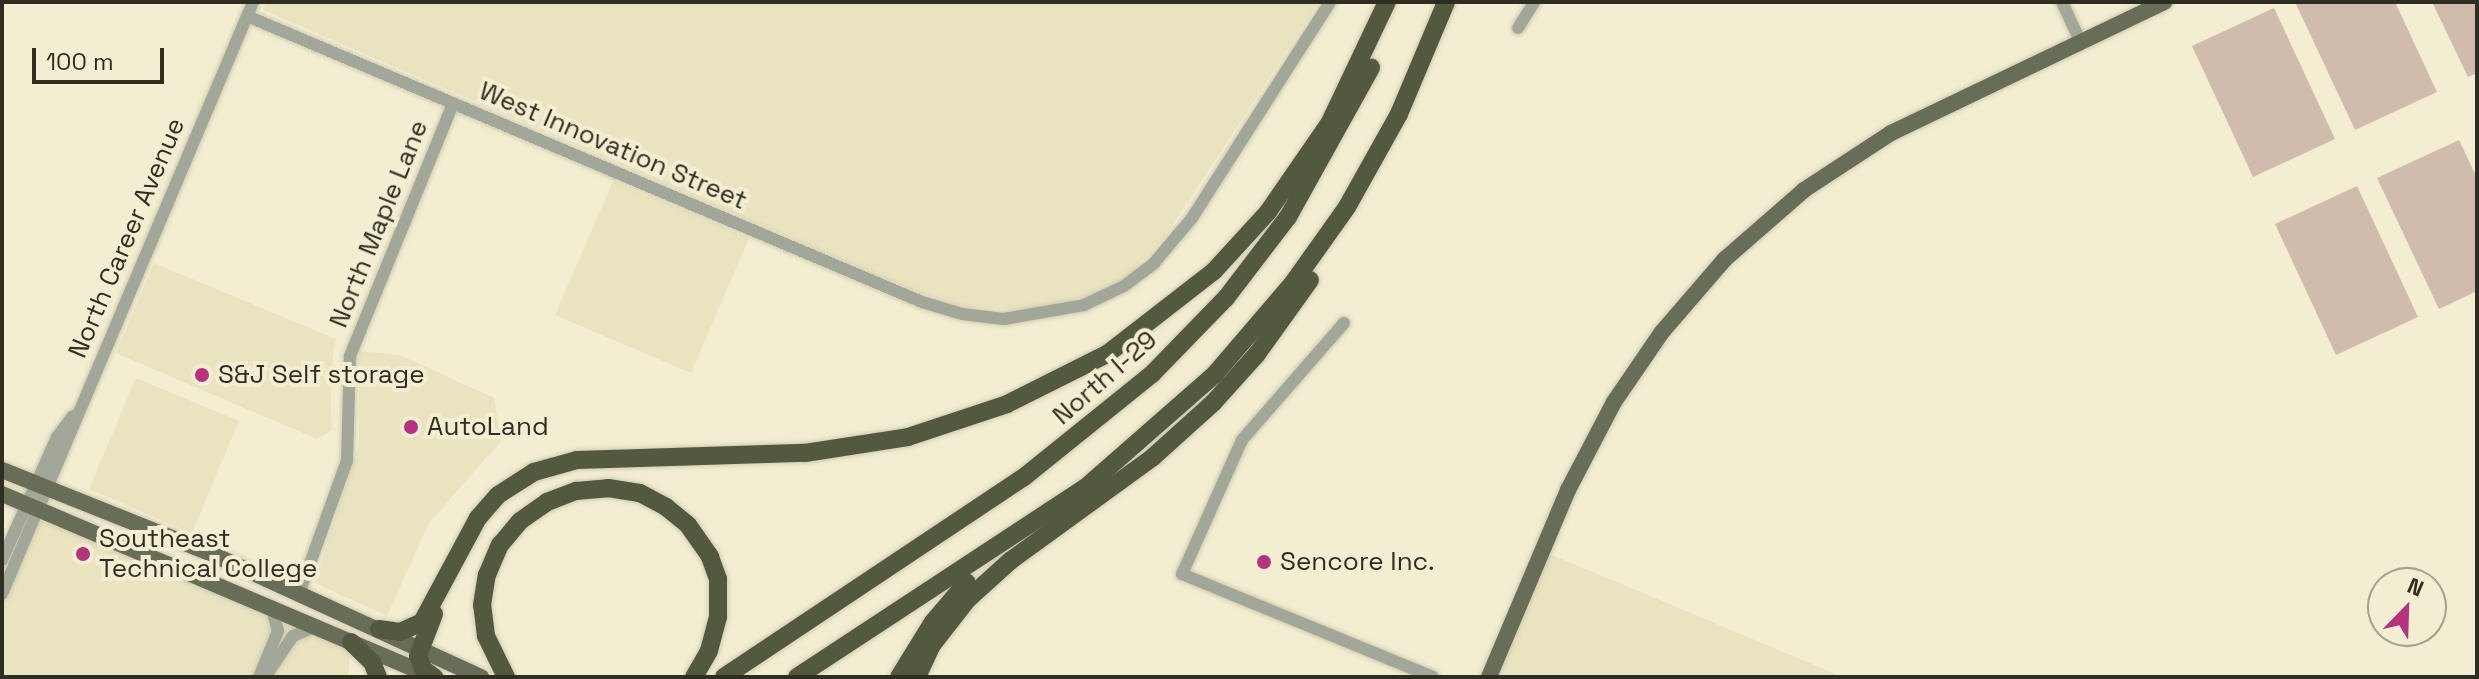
<!DOCTYPE html>
<html>
<head>
<meta charset="utf-8">
<style>
  body { margin:0 }
  #map { position:relative; width:2479px; height:679px; overflow:hidden; background:#f3eed2; font-family:"Space Grotesk",sans-serif }
  div>[style] { position:absolute }
  [style*='--x'] { left:calc(var(--x)*1px); top:calc(var(--y)*1px); width:calc(var(--w)*1px); rotate:calc(var(--a)*1deg) }
  .built>* { inset:0; background:#eae3c0 }
  .green>* { inset:0; background:#d1bbac }
  .roads { filter:drop-shadow(0 0 2px #d0cbb2) drop-shadow(0 0 2px #d0cbb2) }
  .minor>* { height:12px; margin:-6px; padding:0 6px; transform-origin:6px; border-radius:6px; background:#a3a79a }
  .major>* { height:16px; margin:-8px; padding:0 8px; transform-origin:8px; border-radius:8px; background:#676d57 }
  .highway>* { height:18px; margin:-9px; padding:0 9px; transform-origin:9px; border-radius:9px; background:#52593f }
  .dots>* { width:22px; height:22px; translate:-50% -50%; box-sizing:border-box; border:4px solid #f3eed2; border-radius:50% }
  span { translate:-50% -50%; white-space:nowrap; text-align:center; line-height:1.15; -webkit-text-stroke:8px #f3eed2; paint-order:stroke }
  .street-label { font-size:26px; color:#2f2d22 }
  .poi-label { font-size:26px; color:#2f2d22 }
  .left { translate:0 -50%; text-align:left }
  .frame { position:absolute; inset:0; border:4px solid #2f2d22; pointer-events:none }
  .north { position:absolute; left:2367px; top:567px; width:80px; height:80px; box-sizing:border-box; background:#f3eed2; border:2px solid #a5a18c; border-radius:50%; rotate:23deg; font-size:22px; font-weight:700; line-height:32px; text-align:center; color:#2f2d22 }
  .north::after { content:''; display:block; margin:auto; width:28px; height:36px; background:#b3337e; clip-path:polygon(50% 0,100% 100%,50% 72%,0 100%) }
  .scale { position:absolute; left:32px; top:48px; width:132px; height:36px; box-sizing:border-box; border:4px solid #2f2d22; border-top:0; padding-left:10px; font-size:24px; line-height:28px; white-space:nowrap; color:#2f2d22; -webkit-text-stroke:6px #f3eed2; paint-order:stroke }
</style>
</head>
<body>
<div id="map">
  <div class="built">
    <i style="clip-path:polygon(266px 2px,1319px 2px,1162px 241px,1125px 278px,1089px 296px,1031px 310px,963px 307px,908px 288px,263px 10px)"></i>
    <i style="clip-path:polygon(613px 181px,749px 238px,691px 373px,555px 315px)"></i>
    <i style="clip-path:polygon(154px 263px,336px 339px,330px 376px,332px 430px,317px 439px,116px 353px)"></i>
    <i style="clip-path:polygon(359px 351px,400px 355px,494px 398px,501px 441px,429px 523px,387px 616px,315px 583px,359px 444px)"></i>
    <i style="clip-path:polygon(136px 378px,239px 421px,192px 533px,89px 489px)"></i>
    <i style="clip-path:polygon(40px 509px,351px 642px,348px 677px,2px 677px,2px 598px)"></i>
    <i style="clip-path:polygon(1550px 554px,1836px 674px,1835px 677px,1498px 677px)"></i>
  </div>
  <div class="green">
    <i style="clip-path:polygon(2295px 2px,2395px 2px,2437px 92px,2355px 130px)"></i>
    <i style="clip-path:polygon(2432px 2px,2477px 2px,2477px 73px,2468px 77px)"></i>
    <i style="clip-path:polygon(2274px 8px,2335px 139px,2253px 177px,2192px 46px)"></i>
    <i style="clip-path:polygon(2459px 140px,2477px 178px,2477px 291px,2439px 309px,2377px 178px)"></i>
    <i style="clip-path:polygon(2357px 186px,2418px 317px,2336px 355px,2275px 224px)"></i>
  </div>
  <div class="roads">
    <div class="minor">
      <i style="--x:2062;--y:2;--w:43;--a:65.2"></i>
      <i style="--x:247;--y:16;--w:733;--a:22.96"></i>
      <i style="--x:922;--y:302;--w:42;--a:16.7"></i>
      <i style="--x:962;--y:314;--w:42;--a:6.8"></i>
      <i style="--x:1004;--y:319;--w:81;--a:-9.9"></i>
      <i style="--x:1084;--y:305;--w:44;--a:-25.4"></i>
      <i style="--x:1124;--y:286;--w:38;--a:-37"></i>
      <i style="--x:1154;--y:263;--w:59;--a:-49.8"></i>
      <i style="--x:1192;--y:218;--w:256;--a:-57.4"></i>
      <i style="--x:1518;--y:28;--w:31;--a:-58"></i>
      <i style="--x:1344;--y:323;--w:155;--a:131.1"></i>
      <i style="--x:1242;--y:440;--w:147;--a:114.1"></i>
      <i style="--x:1182;--y:574;--w:271;--a:22.3"></i>
      <i style="--x:2;--y:560;--w:135;--a:-65.9"></i>
      <i style="--x:57;--y:437;--w:26;--a:-53"></i>
      <i style="--x:2;--y:594;--w:643;--a:-67.02"></i>
      <i style="--x:299;--y:594;--w:141;--a:-70.2"></i>
      <i style="--x:347;--y:461;--w:105;--a:-88.4"></i>
      <i style="--x:350;--y:356;--w:273;--a:-67.8"></i>
      <i style="--x:259;--y:677;--w:50;--a:-67.6"></i>
      <i style="--x:278;--y:631;--w:25;--a:-106"></i>
      <i style="--x:265;--y:677;--w:50;--a:-55.7"></i>
      <i style="--x:293;--y:636;--w:25;--a:-23"></i>
    </div>
    <div class="major">
      <i style="--x:2;--y:470;--w:228;--a:21.8"></i>
      <i style="--x:214;--y:555;--w:294;--a:24.6"></i>
      <i style="--x:2;--y:494;--w:466;--a:23"></i>
      <i style="--x:1489;--y:677;--w:203;--a:-67.1"></i>
      <i style="--x:1568;--y:490;--w:99;--a:-62.4"></i>
      <i style="--x:1614;--y:402;--w:85;--a:-55.6"></i>
      <i style="--x:1662;--y:332;--w:96;--a:-49.2"></i>
      <i style="--x:1725;--y:259;--w:105;--a:-41.1"></i>
      <i style="--x:1804;--y:190;--w:104;--a:-33.2"></i>
      <i style="--x:1891;--y:133;--w:303;--a:-25.6"></i>
    </div>
    <div class="highway">
      <i style="--x:434;--y:614;--w:45;--a:110.9"></i>
      <i style="--x:418;--y:656;--w:14;--a:69"></i>
      <i style="--x:423;--y:669;--w:14;--a:36"></i>
      <i style="--x:379;--y:629;--w:21;--a:8"></i>
      <i style="--x:400;--y:632;--w:24;--a:-24"></i>
      <i style="--x:422;--y:622;--w:118;--a:-61.7"></i>
      <i style="--x:478;--y:518;--w:30;--a:-49"></i>
      <i style="--x:498;--y:495;--w:43;--a:-32.6"></i>
      <i style="--x:534;--y:472;--w:45;--a:-15.6"></i>
      <i style="--x:577;--y:460;--w:228;--a:-1.8"></i>
      <i style="--x:805;--y:453;--w:104;--a:-8.8"></i>
      <i style="--x:908;--y:437;--w:104;--a:-18.4"></i>
      <i style="--x:1007;--y:404;--w:112;--a:-26.6"></i>
      <i style="--x:1107;--y:354;--w:135;--a:-37.8"></i>
      <i style="--x:1214;--y:271;--w:80;--a:-47.5"></i>
      <i style="--x:1268;--y:212;--w:109;--a:-55.4"></i>
      <i style="--x:1330;--y:122;--w:133;--a:-64.6"></i>
      <i style="--x:351;--y:642;--w:29;--a:44"></i>
      <i style="--x:372;--y:662;--w:16;--a:68"></i>
      <i style="--x:506;--y:677;--w:46;--a:-116"></i>
      <i style="--x:486;--y:636;--w:31;--a:-97"></i>
      <i style="--x:482;--y:605;--w:30;--a:-81"></i>
      <i style="--x:487;--y:575;--w:33;--a:-67"></i>
      <i style="--x:500;--y:545;--w:31;--a:-50"></i>
      <i style="--x:520;--y:521;--w:33;--a:-35"></i>
      <i style="--x:547;--y:502;--w:31;--a:-21"></i>
      <i style="--x:576;--y:491;--w:32;--a:-5"></i>
      <i style="--x:608;--y:488;--w:32;--a:9"></i>
      <i style="--x:640;--y:493;--w:30;--a:28"></i>
      <i style="--x:666;--y:507;--w:28;--a:39"></i>
      <i style="--x:688;--y:525;--w:39;--a:55"></i>
      <i style="--x:710;--y:557;--w:23;--a:70"></i>
      <i style="--x:718;--y:579;--w:38;--a:90"></i>
      <i style="--x:718;--y:617;--w:35;--a:105"></i>
      <i style="--x:709;--y:651;--w:30;--a:120"></i>
      <i style="--x:724;--y:677;--w:361;--a:-33.7"></i>
      <i style="--x:1024;--y:477;--w:164;--a:-38.8"></i>
      <i style="--x:1152;--y:374;--w:106;--a:-45.8"></i>
      <i style="--x:1226;--y:298;--w:102;--a:-52.6"></i>
      <i style="--x:1288;--y:217;--w:171;--a:-60.9"></i>
      <i style="--x:797;--y:677;--w:344;--a:-33.3"></i>
      <i style="--x:1085;--y:488;--w:173;--a:-41.2"></i>
      <i style="--x:1215;--y:374;--w:120;--a:-49.4"></i>
      <i style="--x:1293;--y:283;--w:93;--a:-54.6"></i>
      <i style="--x:1347;--y:207;--w:107;--a:-60.8"></i>
      <i style="--x:1399;--y:114;--w:121;--a:-67.2"></i>
      <i style="--x:899;--y:677;--w:65;--a:-58.3"></i>
      <i style="--x:933;--y:622;--w:52;--a:-49.6"></i>
      <i style="--x:917;--y:677;--w:35;--a:-65"></i>
      <i style="--x:932;--y:645;--w:58;--a:-52"></i>
      <i style="--x:968;--y:599;--w:57;--a:-42.1"></i>
      <i style="--x:1010;--y:561;--w:177;--a:-36"></i>
      <i style="--x:1153;--y:457;--w:81;--a:-42"></i>
      <i style="--x:1213;--y:403;--w:66;--a:-48.1"></i>
      <i style="--x:1257;--y:354;--w:91;--a:-54.4"></i>
    </div>
  </div>
  <div class="dots">
    <i style="left:202px;top:375px;background:#b3337e"></i>
    <i style="left:411px;top:427px;background:#b3337e"></i>
    <i style="left:83px;top:554px;background:#b3337e"></i>
    <i style="left:1264px;top:562px;background:#b3337e"></i>
  </div>
  <div class="street-label">
    <span style="left:613px;top:146px;rotate:23deg">West Innovation Street</span>
    <span style="left:379px;top:224px;rotate:-68deg">North Maple Lane</span>
    <span style="left:127px;top:238px;rotate:-67deg">North Career Avenue</span>
    <span style="left:1105px;top:378px;rotate:-41deg">North I-29</span>
  </div>
  <div class="poi-label">
    <span class="left" style="left:218px;top:375px">S&amp;J Self storage</span>
    <span class="left" style="left:427px;top:427px">AutoLand</span>
    <span class="left" style="left:99px;top:554px">Southeast<br>Technical College</span>
    <span class="left" style="left:1280px;top:562px">Sencore Inc.</span>
  </div>
  <div class="frame"></div>
  <div class="north">N</div>
  <div class="scale">100 m</div>
</div>
</body>
</html>
